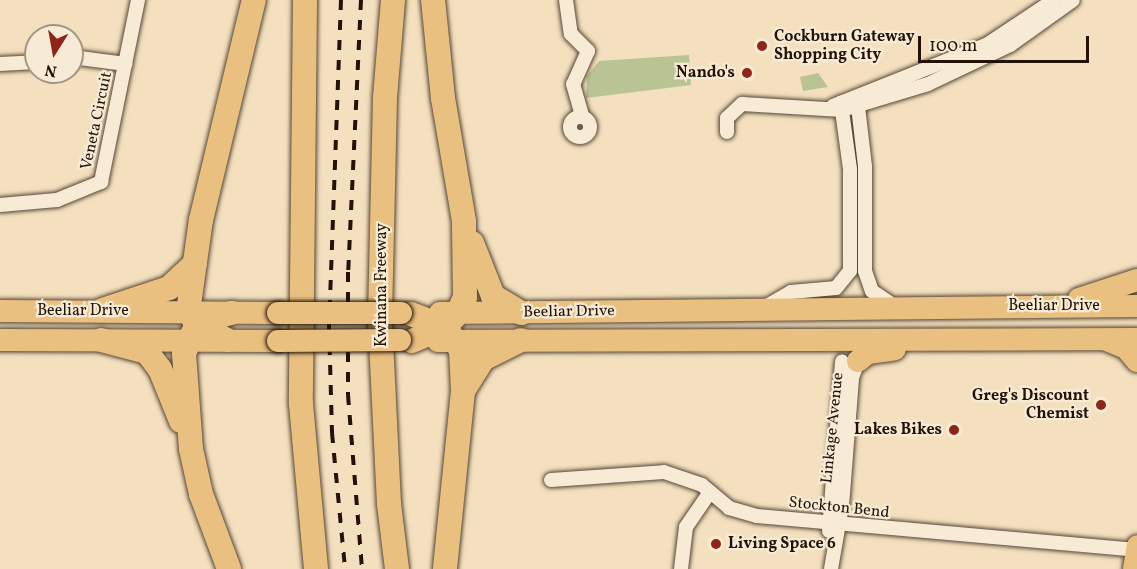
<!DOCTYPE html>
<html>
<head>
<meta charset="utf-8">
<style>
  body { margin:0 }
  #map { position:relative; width:1137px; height:569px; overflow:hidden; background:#f4e0bf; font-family:Vollkorn,serif }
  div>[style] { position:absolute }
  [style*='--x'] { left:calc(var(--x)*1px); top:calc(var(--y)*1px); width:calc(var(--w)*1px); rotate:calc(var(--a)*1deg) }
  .green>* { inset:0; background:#b9c394 }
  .roads { filter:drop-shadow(0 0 2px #564634) drop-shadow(0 0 2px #564634) }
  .minor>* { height:14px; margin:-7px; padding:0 7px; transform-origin:7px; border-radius:7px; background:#f8ebd5 }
  .minor>.ring { margin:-7px; padding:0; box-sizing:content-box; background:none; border:14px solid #f8ebd5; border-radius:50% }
  .primary>* { height:21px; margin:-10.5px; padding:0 10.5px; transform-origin:10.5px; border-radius:10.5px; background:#eac080 }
  .trunk>* { height:22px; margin:-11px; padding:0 11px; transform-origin:11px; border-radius:11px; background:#eac080 }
  .motorway>* { height:24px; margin:-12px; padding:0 12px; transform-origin:12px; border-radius:12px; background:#eac080 }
  .rail>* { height:4px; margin-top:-2px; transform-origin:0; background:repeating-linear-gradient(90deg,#221306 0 10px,transparent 0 20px) }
  .bridges { filter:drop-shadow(0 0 2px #221306) drop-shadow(0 0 2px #221306) }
  .trunk-bridge>* { height:22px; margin:-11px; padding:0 11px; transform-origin:11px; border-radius:11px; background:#eac080 }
  .dots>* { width:16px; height:16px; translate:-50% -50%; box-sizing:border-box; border:3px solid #f8ebd5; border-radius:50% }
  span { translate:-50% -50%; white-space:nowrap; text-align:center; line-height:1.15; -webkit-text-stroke:4.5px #f8ebd5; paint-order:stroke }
  .poi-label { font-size:16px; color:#221306; font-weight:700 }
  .left { translate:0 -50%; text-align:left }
  .right { translate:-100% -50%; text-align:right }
  .street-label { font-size:16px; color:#221306 }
  .north { position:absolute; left:24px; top:24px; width:60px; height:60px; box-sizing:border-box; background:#f8ebd5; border:2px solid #a29582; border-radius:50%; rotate:191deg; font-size:16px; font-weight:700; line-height:24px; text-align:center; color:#221306 }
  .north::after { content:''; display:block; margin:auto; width:21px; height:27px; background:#8f2418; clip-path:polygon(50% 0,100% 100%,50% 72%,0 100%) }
  .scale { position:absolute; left:918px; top:36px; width:171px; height:27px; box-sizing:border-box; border:3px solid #221306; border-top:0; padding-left:8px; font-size:18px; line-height:21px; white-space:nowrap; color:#221306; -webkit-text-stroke:4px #f8ebd5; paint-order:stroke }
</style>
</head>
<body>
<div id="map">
  <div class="green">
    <i style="clip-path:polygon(689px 55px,691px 85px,586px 98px,587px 76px,599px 61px)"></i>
    <i style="clip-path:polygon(818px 73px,828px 87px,803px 91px,800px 77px)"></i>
  </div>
  <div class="roads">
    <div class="minor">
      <i style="--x:566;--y:0;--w:34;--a:82"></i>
      <i style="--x:571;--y:34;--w:24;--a:45"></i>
      <i style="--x:588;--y:51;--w:36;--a:114"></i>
      <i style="--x:573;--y:84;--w:33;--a:74"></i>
      <i style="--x:72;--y:57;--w:54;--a:7.4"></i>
      <i style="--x:0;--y:64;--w:36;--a:-3"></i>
      <i style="--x:857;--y:98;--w:68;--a:83.3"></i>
      <i style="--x:865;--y:166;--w:105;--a:90"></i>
      <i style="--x:865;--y:271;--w:21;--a:71"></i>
      <i style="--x:872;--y:291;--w:27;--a:34"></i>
      <i style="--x:833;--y:106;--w:167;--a:-21.8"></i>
      <i style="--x:988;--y:44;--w:79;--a:-33.7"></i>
      <i class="ring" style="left:570px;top:117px;width:6px;height:6px"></i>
      <i style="--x:727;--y:132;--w:14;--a:-90"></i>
      <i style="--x:727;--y:118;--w:21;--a:-43"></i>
      <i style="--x:742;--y:104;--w:100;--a:3.4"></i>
      <i style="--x:842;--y:110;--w:90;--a:-16.8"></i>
      <i style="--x:928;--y:84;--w:91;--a:-25.4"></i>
      <i style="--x:1010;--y:45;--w:77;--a:-35.5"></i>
      <i style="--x:0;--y:205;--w:57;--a:-5"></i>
      <i style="--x:57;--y:200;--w:48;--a:-22.2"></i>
      <i style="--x:101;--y:182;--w:186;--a:-78.5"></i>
      <i style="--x:765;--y:307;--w:30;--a:-30"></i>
      <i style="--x:791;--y:292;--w:45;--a:-5.1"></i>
      <i style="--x:836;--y:288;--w:22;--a:-51"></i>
      <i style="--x:850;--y:271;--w:102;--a:-90"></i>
      <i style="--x:850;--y:169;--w:67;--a:-97.8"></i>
      <i style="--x:551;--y:480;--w:113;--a:-4"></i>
      <i style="--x:664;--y:472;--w:40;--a:18.9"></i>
      <i style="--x:702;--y:485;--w:35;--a:40"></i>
      <i style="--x:729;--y:508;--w:29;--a:16"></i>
      <i style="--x:757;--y:516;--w:381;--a:5.1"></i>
      <i style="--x:829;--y:531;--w:170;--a:-85.6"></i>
      <i style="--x:681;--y:569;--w:42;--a:-83.2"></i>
      <i style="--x:686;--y:527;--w:42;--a:-55.6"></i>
      <i style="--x:831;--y:569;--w:64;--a:-80.1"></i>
      <i style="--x:842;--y:506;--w:128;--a:-85.5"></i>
      <i style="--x:852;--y:378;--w:18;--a:-71"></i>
    </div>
    <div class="primary">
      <i style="--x:1133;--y:569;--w:24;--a:-81"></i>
    </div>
    <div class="trunk">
      <i style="--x:1079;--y:299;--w:61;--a:-18.1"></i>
      <i style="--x:0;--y:311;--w:278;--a:0.4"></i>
      <i style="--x:440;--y:313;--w:697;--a:-0.58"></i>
      <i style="--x:0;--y:340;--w:278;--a:0.2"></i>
      <i style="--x:1107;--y:340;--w:21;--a:23"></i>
      <i style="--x:1126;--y:348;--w:17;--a:50"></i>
      <i style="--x:438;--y:341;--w:699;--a:-0.16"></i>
      <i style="--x:858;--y:361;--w:13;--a:-39"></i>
      <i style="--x:868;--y:353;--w:27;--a:-8"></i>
    </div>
    <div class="motorway">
      <i style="--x:305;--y:0;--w:404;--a:90.6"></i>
      <i style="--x:301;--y:404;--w:166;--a:84.8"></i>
      <i style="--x:393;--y:0;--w:97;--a:94.7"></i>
      <i style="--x:385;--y:97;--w:223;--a:91.3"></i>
      <i style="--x:380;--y:320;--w:184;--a:87.2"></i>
      <i style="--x:389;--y:504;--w:65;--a:83"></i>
      <i style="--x:472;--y:243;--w:57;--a:68.4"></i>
      <i style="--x:493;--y:296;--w:33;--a:31"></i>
      <i style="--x:103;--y:310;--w:70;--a:-18.4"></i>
      <i style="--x:169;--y:288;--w:35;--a:-43"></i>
      <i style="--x:411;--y:314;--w:36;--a:21"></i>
      <i style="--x:445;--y:327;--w:28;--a:55"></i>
      <i style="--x:461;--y:350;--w:41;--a:87.2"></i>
      <i style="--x:463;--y:391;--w:179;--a:95.8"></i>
      <i style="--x:101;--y:340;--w:48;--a:14.6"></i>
      <i style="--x:147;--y:352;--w:21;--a:53"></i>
      <i style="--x:160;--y:369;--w:56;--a:68"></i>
      <i style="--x:227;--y:340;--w:32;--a:-152"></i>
      <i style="--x:199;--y:325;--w:17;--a:-130"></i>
      <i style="--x:188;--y:312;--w:93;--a:-82"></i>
      <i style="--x:201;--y:220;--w:226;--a:-76.5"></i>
      <i style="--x:412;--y:341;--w:36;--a:-23"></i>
      <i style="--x:445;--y:327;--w:19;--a:-47"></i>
      <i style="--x:458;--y:313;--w:17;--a:-66"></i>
      <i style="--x:465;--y:297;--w:76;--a:-90.8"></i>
      <i style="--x:464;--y:221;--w:125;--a:-99.7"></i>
      <i style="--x:443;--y:98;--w:99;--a:-95.8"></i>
      <i style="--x:463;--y:391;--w:38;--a:-58"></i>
      <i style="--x:483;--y:359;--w:42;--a:-26.6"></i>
      <i style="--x:229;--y:569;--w:80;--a:-110.5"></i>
      <i style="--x:201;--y:494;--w:46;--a:-102.5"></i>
      <i style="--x:191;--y:449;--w:96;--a:-94.2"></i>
      <i style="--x:184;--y:353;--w:27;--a:-66"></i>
      <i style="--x:195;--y:328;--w:13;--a:-39"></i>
      <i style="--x:205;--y:320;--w:28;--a:-15"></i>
    </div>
  </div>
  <div class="rail">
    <i style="--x:341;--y:0;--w:325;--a:92.1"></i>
    <i style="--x:329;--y:325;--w:108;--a:88.4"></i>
    <i style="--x:332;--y:433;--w:137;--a:84.5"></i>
    <i style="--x:361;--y:0;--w:272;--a:92.7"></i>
    <i style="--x:348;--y:272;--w:123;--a:90"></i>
    <i style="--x:348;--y:395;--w:175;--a:85.4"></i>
  </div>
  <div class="bridges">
    <div class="trunk-bridge">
      <i style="--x:278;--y:313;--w:123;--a:0"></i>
      <i style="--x:278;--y:341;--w:122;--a:-0.5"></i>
    </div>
  </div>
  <div class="dots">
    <i style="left:762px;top:46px;background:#8f2418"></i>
    <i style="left:747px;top:73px;background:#8f2418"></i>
    <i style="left:1101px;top:405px;background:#8f2418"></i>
    <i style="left:954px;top:430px;background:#8f2418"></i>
    <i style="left:716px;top:544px;background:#8f2418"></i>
  </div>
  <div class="poi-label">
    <span class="left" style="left:774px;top:46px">Cockburn Gateway<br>Shopping City</span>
    <span class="right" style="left:735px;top:73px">Nando's</span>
    <span class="right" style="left:1089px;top:405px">Greg's Discount<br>Chemist</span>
    <span class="right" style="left:942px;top:430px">Lakes Bikes</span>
    <span class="left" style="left:728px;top:544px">Living Space 6</span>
  </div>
  <div class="street-label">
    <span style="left:97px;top:121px;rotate:-78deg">Veneta Circuit</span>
    <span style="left:382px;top:285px;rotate:-90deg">Kwinana Freeway</span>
    <span style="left:1054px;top:306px">Beeliar Drive</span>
    <span style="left:83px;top:311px">Beeliar Drive</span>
    <span style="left:569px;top:312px;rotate:-1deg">Beeliar Drive</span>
    <span style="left:833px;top:428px;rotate:-84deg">Linkage Avenue</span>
    <span style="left:839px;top:508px;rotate:6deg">Stockton Bend</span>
  </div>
  <div class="north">N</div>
  <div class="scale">100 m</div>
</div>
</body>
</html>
